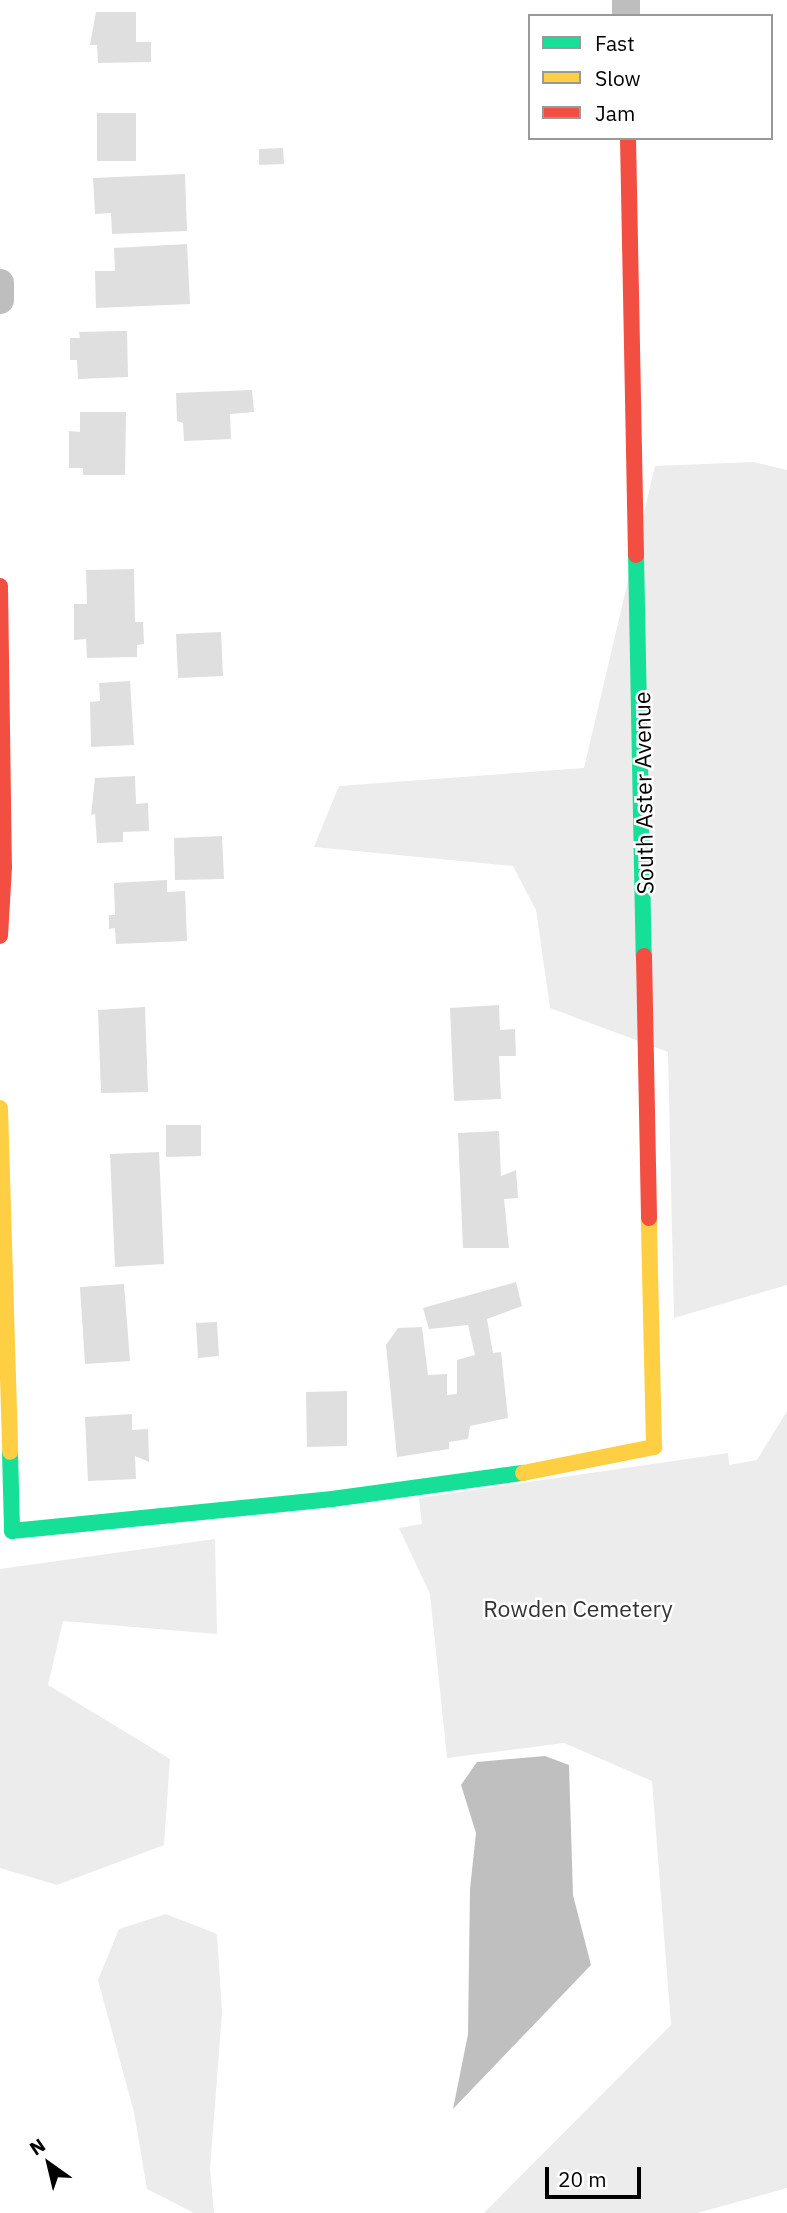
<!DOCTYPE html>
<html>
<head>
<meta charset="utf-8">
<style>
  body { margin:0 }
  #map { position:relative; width:787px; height:2213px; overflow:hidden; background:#fff; font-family:"IBM Plex Sans",sans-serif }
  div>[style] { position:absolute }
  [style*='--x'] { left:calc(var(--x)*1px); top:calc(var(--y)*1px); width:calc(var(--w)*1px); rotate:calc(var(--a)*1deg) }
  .green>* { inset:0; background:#ececec }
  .water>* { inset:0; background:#bfbfbf }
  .building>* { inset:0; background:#dfdfdf }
  .street>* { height:28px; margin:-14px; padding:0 14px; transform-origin:14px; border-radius:14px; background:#bebebe }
  .fast>* { height:16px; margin:-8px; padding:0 8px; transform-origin:8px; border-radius:8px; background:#16e098 }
  .slow>* { height:16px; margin:-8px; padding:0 8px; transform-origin:8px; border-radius:8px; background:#ffcf43 }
  .jam>* { height:16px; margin:-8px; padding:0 8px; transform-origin:8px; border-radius:8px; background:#f24e42 }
  span { translate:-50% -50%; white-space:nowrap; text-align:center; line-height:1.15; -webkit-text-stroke:5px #fff; paint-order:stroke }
  .street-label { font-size:23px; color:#000 }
  .park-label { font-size:23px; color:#333 }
  .legend { position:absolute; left:528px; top:14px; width:245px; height:126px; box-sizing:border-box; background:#fff; border:2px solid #999; margin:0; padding:9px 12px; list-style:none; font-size:21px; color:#000 }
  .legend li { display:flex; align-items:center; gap:14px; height:35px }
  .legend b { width:35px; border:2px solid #999 }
  .north { position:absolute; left:14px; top:2129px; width:70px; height:70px; -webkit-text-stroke:5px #fff; paint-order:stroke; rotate:326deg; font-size:19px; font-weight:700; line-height:28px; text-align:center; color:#000 }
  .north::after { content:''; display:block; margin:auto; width:24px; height:32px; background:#000; clip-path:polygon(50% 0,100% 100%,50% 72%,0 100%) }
  .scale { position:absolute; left:545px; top:2167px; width:96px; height:32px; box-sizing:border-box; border:4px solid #000; border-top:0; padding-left:9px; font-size:21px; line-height:24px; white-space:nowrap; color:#000; -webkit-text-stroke:5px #fff; paint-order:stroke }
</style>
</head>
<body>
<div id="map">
  <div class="green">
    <i style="clip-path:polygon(753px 462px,787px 470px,787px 1285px,674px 1318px,668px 1052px,550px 1008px,536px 910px,513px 866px,314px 847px,339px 786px,584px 768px,655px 466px)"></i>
    <i style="clip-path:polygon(787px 1411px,787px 2188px,697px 2213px,484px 2213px,671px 2025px,652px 1781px,564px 1743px,447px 1758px,430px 1594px,399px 1528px,422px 1524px,419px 1498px,728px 1453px,729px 1465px,757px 1460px)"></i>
    <i style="clip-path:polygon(215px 1539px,217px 1634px,63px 1621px,48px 1685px,170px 1759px,164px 1845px,57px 1885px,0 1868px,0 1569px)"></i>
    <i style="clip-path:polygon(166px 1914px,217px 1934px,222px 2013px,210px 2169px,214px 2213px,194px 2213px,147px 2189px,134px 2112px,98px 1980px,119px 1929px)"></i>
  </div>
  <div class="water">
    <i style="clip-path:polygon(545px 1756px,569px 1765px,573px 1895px,591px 1965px,453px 2109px,468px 2034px,470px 1889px,476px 1833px,461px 1785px,477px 1762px)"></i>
  </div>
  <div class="building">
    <i style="clip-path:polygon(96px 12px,136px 12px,136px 42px,151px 42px,151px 62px,98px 63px,97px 45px,90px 45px)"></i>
    <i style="clip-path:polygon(97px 113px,136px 113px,136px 161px,97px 161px)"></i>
    <i style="clip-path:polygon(283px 148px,284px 164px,259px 165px,259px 149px)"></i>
    <i style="clip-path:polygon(185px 174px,187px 231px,112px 234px,111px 213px,95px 214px,93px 178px)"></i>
    <i style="clip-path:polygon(187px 244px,190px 304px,96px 308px,95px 271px,115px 271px,114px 248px)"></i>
    <i style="clip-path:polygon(121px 331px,127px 331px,128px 377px,78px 379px,77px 360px,70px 360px,70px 338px,80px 338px,79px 332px)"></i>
    <i style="clip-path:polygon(252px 390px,254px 412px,230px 414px,231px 439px,184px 441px,183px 423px,177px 421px,176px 393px)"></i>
    <i style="clip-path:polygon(80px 412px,126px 412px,125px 475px,83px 475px,83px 468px,69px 468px,69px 431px,80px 432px)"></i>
    <i style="clip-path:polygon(134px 569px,135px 622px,143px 622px,144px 644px,137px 645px,137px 657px,87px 658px,86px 639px,74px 640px,74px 604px,87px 604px,86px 570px)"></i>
    <i style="clip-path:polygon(221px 632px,223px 676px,178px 678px,176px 634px)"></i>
    <i style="clip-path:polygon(130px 681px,134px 745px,91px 747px,90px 702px,100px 701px,99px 683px)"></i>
    <i style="clip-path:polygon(135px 776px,136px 804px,148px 803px,149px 831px,123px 832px,123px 842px,97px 843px,95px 814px,91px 815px,95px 778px)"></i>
    <i style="clip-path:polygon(222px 836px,224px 879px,175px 880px,174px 838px)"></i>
    <i style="clip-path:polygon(167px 880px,167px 892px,185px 891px,187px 941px,116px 944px,115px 928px,109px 929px,109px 915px,115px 915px,114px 883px)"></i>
    <i style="clip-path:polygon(499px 1005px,500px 1030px,515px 1029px,516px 1056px,499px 1056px,501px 1099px,454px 1101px,450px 1008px)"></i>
    <i style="clip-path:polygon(145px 1007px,148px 1092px,101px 1093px,98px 1010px)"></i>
    <i style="clip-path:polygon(166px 1125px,201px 1125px,201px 1156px,166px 1157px)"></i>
    <i style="clip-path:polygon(499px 1131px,501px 1176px,516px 1170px,518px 1198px,504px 1199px,509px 1248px,463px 1248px,458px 1133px)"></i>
    <i style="clip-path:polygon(159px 1152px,164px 1264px,115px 1267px,110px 1154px)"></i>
    <i style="clip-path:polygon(516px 1282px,522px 1306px,487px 1319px,493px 1353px,501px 1352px,508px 1418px,470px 1426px,468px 1439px,449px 1442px,449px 1449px,397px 1457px,386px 1345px,398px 1328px,422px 1327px,428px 1375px,447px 1374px,447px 1395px,457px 1394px,457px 1360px,475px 1355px,468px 1325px,429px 1329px,423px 1308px)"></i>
    <i style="clip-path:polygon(124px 1284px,130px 1361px,85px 1364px,80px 1287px)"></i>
    <i style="clip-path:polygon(217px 1322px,219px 1356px,198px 1358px,196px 1323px)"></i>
    <i style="clip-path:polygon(347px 1391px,347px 1446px,307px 1447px,306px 1392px)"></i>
    <i style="clip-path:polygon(132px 1414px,132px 1430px,148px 1429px,149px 1462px,135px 1456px,136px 1479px,88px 1481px,85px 1417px)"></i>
  </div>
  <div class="street">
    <i style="--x:626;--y:0;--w:16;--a:90"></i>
    <i style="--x:0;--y:283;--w:17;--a:90"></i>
  </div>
  <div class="fast">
    <i style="--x:636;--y:555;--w:401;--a:88.9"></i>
    <i style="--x:10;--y:1452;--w:79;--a:88.5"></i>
    <i style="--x:12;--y:1531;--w:322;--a:-5.7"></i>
    <i style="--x:332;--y:1499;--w:193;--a:-7.8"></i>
  </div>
  <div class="slow">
    <i style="--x:0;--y:1108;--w:344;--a:88.3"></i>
    <i style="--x:523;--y:1473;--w:134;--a:-11.2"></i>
    <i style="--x:654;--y:1447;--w:229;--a:-91.3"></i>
  </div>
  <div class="jam">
    <i style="--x:628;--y:138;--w:417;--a:88.9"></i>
    <i style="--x:0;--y:586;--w:281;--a:89.2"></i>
    <i style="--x:4;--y:867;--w:69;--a:93.3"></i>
    <i style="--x:644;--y:956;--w:262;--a:88.9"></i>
  </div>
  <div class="street-label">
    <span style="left:643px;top:793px;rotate:-91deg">South Aster Avenue</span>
  </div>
  <div class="park-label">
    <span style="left:578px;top:1608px">Rowden Cemetery</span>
  </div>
  <ul class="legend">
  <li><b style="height:9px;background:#16e098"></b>Fast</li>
  <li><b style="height:9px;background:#ffcf43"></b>Slow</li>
  <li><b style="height:9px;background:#f24e42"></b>Jam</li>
  </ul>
  <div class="north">N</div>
  <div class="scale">20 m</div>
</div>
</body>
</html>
